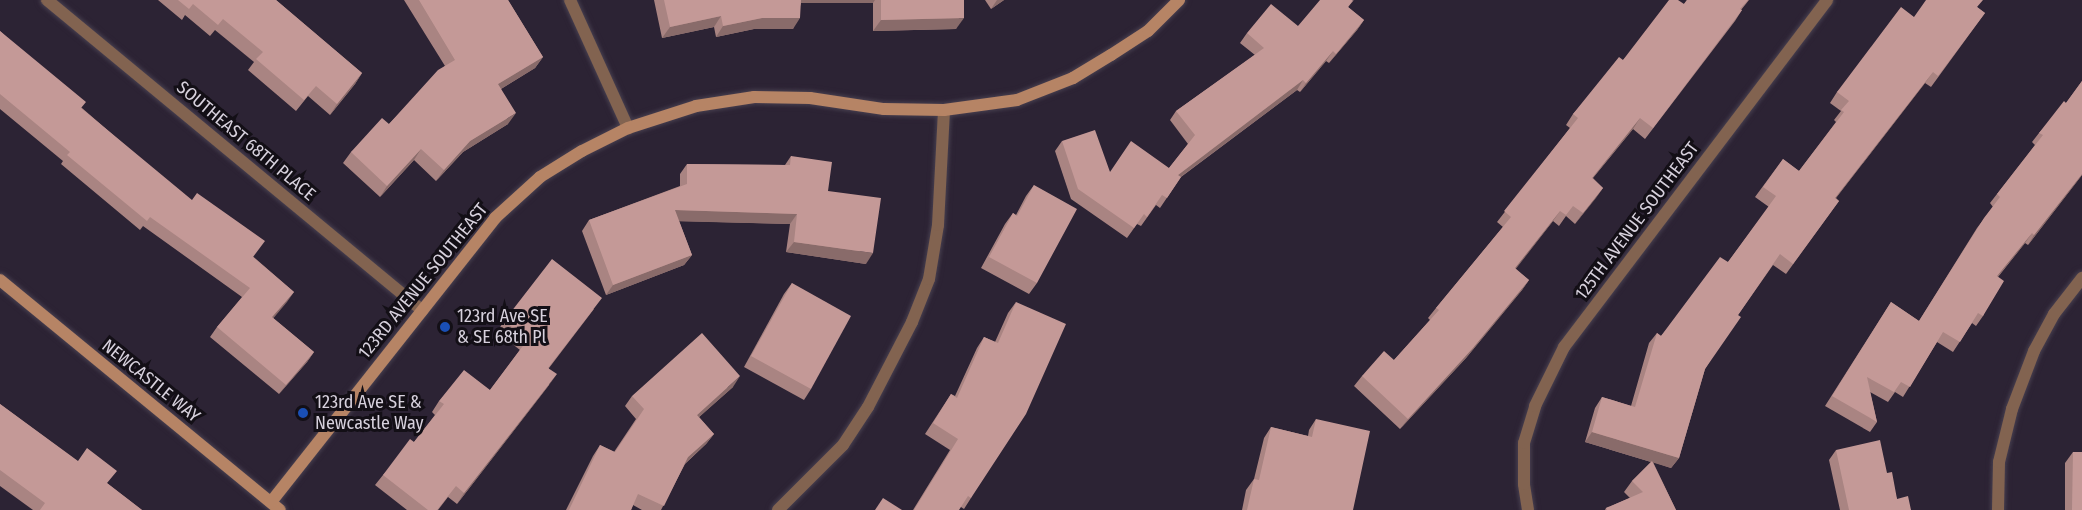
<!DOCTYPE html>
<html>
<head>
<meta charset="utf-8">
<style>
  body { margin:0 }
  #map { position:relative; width:2082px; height:510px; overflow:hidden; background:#2c2334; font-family:"Fira Sans Condensed",sans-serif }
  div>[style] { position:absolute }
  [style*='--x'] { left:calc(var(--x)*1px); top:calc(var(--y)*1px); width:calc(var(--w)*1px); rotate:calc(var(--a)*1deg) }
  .roads { filter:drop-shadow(0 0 2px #473f4f) drop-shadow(0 0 2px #473f4f) }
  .street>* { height:12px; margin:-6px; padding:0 6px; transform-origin:6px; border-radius:6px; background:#826350 }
  .secondary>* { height:12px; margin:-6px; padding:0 6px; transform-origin:6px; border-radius:6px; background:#b68465 }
  .wall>* { inset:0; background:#a98482 }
  .shaded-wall>* { inset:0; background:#896b6a }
  .building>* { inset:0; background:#c49997 }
  .dots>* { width:16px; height:16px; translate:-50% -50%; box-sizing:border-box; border:3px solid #130f16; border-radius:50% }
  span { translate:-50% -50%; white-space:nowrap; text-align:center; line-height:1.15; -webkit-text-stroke:6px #130f16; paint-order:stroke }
  .street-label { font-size:18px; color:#d7d1dd }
  .poi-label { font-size:18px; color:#d7d1dd }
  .left { translate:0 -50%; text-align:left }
</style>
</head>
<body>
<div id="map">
  <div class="roads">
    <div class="street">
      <i style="--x:47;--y:0;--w:487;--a:39.6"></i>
      <i style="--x:570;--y:0;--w:141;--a:65.6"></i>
      <i style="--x:778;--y:510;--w:92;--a:-45"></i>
      <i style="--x:843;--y:445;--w:45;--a:-56.7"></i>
      <i style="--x:868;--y:407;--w:96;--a:-62.6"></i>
      <i style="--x:912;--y:322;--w:46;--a:-68.4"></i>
      <i style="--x:929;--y:279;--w:55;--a:-80.5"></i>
      <i style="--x:938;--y:225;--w:115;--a:-87"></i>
      <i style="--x:1528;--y:510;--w:26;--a:-99"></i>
      <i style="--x:1524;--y:484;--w:41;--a:-90"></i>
      <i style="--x:1524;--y:443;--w:39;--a:-73"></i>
      <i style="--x:1535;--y:406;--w:66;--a:-63.8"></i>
      <i style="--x:1564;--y:347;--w:435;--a:-52.8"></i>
      <i style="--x:1998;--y:510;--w:48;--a:-88.8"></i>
      <i style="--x:1999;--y:462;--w:55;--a:-76.2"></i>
      <i style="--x:2012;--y:409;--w:62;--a:-69.2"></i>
      <i style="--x:2034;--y:351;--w:42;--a:-61.6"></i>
      <i style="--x:2054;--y:314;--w:46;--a:-52.1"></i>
    </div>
    <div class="secondary">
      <i style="--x:0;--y:280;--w:362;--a:39.4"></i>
      <i style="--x:271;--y:502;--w:362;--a:-51.7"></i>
      <i style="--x:495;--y:218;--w:61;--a:-42.3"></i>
      <i style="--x:540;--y:177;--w:49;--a:-31.8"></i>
      <i style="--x:582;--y:151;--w:51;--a:-26.6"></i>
      <i style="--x:628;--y:128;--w:71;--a:-17.9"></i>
      <i style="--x:696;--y:106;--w:59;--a:-8.8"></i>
      <i style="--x:754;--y:97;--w:56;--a:1"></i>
      <i style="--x:810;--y:98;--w:75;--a:8.5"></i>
      <i style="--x:884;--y:109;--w:60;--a:1"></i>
      <i style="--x:944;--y:110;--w:74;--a:-7.8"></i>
      <i style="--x:1017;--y:100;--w:60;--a:-21.4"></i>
      <i style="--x:1073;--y:78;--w:44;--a:-31.2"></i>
      <i style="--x:1111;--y:55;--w:44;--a:-33"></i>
      <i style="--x:1148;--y:31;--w:44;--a:-45"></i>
    </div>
  </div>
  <div class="wall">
    <i style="clip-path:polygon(158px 0,276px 0,362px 73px,355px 84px,330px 115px,308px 96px,296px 111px,248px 70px,254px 62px,215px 30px,210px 36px,185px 15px,182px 20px)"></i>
    <i style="clip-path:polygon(404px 0,508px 0,543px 57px,535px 68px,501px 89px,508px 124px,463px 152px,436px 181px,414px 160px,380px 197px,343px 163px,351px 152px,389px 124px,445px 66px)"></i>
    <i style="clip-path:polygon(654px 0,964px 0,956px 29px,873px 31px,873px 3px,801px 3px,793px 29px,754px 29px,716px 37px,714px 27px,662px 38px)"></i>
    <i style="clip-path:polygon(985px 0,1004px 0,991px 9px)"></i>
    <i style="clip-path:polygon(1354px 0,1348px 7px,1364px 20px,1357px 30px,1329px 63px,1326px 61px,1300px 92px,1297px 90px,1181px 177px,1160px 208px,1156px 205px,1141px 226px,1137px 224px,1127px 238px,1071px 199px,1055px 151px,1062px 141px,1110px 172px,1169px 168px,1188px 144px,1170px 120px,1176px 111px,1255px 55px,1240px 43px,1247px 33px,1298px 26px)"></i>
    <i style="clip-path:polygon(1687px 0,1749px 0,1741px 10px,1742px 10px,1735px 21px,1645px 139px,1633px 129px,1593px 178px,1603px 188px,1575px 224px,1566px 216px,1559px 226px,1553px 221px,1515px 269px,1529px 280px,1522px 290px,1466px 358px,1400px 429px,1354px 386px,1362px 376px,1394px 360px,1430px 320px,1428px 318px,1436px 308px,1503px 227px,1497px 222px,1570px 128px,1566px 125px,1573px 114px,1623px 60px,1684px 4px)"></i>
    <i style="clip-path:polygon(1977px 7px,1985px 13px,1931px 87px,1925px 83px,1836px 198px,1839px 201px,1786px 274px,1773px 265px,1738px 315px,1705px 369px,1679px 458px,1671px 468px,1653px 462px,1676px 510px,1605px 510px,1606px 508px,1630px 498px,1624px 492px,1632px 481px,1651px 462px,1585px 442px,1595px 408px,1602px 397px,1631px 406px,1649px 343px,1657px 333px,1661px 336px,1728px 262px,1769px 207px,1755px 197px,1783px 159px,1799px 171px,1836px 122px,1834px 120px,1841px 111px,1830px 103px,1837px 92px,1914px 17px)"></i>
    <i style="clip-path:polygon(0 31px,82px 108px,294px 292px,273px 318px,314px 352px,307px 362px,279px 394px,210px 337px,217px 327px,242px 297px,143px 226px,140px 230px,61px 164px,63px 161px,0 109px)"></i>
    <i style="clip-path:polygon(2082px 81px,2082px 175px,2028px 245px,2025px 243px,1998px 277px,1983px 316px,1976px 326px,1972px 323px,1953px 352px,1937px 342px,1903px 397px,1895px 392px,1888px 402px,1870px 392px,1877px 422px,1870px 432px,1825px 406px,1891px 302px,1919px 321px,1977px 228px,1993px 207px,1990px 203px,2035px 145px,2032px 142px,2039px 133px,2066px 103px)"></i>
    <i style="clip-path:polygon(791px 156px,828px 191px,866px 264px,786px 252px,790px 224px,679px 221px,692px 255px,684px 265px,606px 295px,582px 231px,589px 220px,680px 186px,680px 174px,687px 164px,785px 165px)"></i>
    <i style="clip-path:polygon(1034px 185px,1037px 283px,1029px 294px,981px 268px,1005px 224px,1013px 213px,1016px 215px,1026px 196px)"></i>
    <i style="clip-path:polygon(792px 283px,811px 389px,804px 400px,744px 367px,784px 294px)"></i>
    <i style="clip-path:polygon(1016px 302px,971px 498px,964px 509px,961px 507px,913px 510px,950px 450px,925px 434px,951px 394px,955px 396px,977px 348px,984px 337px,995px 342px,1008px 313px)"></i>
    <i style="clip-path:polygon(594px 309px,549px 368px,549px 385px,457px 504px,448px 497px,438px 510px,407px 510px,375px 485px,383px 475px,414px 442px,435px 415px,432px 412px,439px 401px,490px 390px,520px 350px,497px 332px,504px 321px)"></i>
    <i style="clip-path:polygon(733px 387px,699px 417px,714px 434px,706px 444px,685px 464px,661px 510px,642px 510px,633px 505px,631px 510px,566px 510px,593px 456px,600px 445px,614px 452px,636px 419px,625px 406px,632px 396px)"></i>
    <i style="clip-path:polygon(0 404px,108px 484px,142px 510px,33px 510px,0 486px)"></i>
    <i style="clip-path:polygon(1316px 419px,1353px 510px,1242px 510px,1246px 490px,1254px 479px,1264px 438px,1271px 427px,1308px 436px,1309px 430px)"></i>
    <i style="clip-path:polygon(1836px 450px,1887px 473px,1897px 499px,1911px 510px,1840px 510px,1829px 460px)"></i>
    <i style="clip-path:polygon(2073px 452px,2082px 510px,2065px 510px,2065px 463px)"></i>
  </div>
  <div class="shaded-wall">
    <i style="clip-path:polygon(795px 0,875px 0,873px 3px,793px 3px)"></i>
    <i style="clip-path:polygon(997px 0,1004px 0,991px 9px)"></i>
    <i style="clip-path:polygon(721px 16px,714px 27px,662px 38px,670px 27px)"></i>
    <i style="clip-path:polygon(762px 18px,800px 18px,793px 29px,754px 29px,716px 37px,723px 26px)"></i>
    <i style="clip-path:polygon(964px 18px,956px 29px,873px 31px,881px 20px)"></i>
    <i style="clip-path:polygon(1364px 20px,1357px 30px,1329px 63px,1336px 54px)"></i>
    <i style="clip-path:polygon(1333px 51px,1326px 61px,1300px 92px,1306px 83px)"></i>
    <i style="clip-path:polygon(543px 57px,535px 68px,491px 95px,498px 84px)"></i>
    <i style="clip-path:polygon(1933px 72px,1925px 83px,1828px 208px,1835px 198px)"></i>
    <i style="clip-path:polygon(362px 73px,355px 84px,330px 115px,337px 104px)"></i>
    <i style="clip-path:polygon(1303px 80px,1297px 90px,1171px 184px,1178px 175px)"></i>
    <i style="clip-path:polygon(516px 113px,508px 124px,463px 152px,436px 181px,444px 170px,470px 141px)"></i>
    <i style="clip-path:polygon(1640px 118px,1633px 129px,1584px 188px)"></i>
    <i style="clip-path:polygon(421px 149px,414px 160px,380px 197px,387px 186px)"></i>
    <i style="clip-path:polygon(2082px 174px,2082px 175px,2028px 245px,2034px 235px)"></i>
    <i style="clip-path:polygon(1603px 188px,1596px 198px,1575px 224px,1583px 213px)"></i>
    <i style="clip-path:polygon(675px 210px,797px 214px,790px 224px,668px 221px)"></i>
    <i style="clip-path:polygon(1560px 211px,1553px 221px,1508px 279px,1515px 268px)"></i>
    <i style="clip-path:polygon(2032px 233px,2025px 243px,1990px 286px,1997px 276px)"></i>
    <i style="clip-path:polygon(794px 242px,873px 253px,866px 264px,786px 252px)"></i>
    <i style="clip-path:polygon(692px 255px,684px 265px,606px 295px,613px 285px)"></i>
    <i style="clip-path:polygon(1529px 280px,1522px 290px,1466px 358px,1400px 429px,1408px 419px)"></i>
    <i style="clip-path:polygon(294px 292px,287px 302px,266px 327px,272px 317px)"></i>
    <i style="clip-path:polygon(314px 352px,307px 362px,279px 394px,286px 385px)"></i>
    <i style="clip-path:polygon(557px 374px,549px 385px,457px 504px,464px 493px)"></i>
    <i style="clip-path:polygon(740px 376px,733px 387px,689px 426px,697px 415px)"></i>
    <i style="clip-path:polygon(1592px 432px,1679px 458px,1671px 468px,1585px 442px)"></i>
    <i style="clip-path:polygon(714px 434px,706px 444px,681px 467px,688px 457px)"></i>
  </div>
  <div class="building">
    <i style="clip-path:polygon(178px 0,276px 0,362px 73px,337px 104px,316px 86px,304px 100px,256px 59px,263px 52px,223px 19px,218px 25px,193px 4px,189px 9px)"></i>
    <i style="clip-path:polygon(419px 0,508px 0,543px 57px,498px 84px,516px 113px,470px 141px,444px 170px,421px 149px,387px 186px,351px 152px,382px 118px,389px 124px,438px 70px,455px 60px)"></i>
    <i style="clip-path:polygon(664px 0,801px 0,800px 18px,762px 18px,723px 26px,721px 16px,670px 27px)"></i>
    <i style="clip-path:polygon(881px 0,964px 0,964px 18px,881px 20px)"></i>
    <i style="clip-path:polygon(1320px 0,1353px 0,1348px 7px,1364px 20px,1336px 54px,1333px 51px,1306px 83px,1303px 80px,1178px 175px,1181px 177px,1167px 198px,1162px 195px,1147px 217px,1144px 214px,1134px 228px,1078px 189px,1062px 141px,1095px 130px,1110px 172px,1131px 141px,1169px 168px,1195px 135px,1176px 111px,1264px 48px,1247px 33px,1271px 4px,1298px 26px)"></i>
    <i style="clip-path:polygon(1669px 0,1678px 0,1684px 4px,1687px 0,1748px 0,1740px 9px,1742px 10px,1653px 128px,1640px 118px,1592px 178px,1603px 188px,1583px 213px,1573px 206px,1566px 215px,1560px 211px,1515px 268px,1529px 280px,1473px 348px,1408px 419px,1362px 376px,1384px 351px,1394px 360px,1439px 310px,1436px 308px,1511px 217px,1504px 211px,1578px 118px,1573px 114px,1619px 57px,1623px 60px)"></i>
    <i style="clip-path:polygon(1926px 0,1983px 0,1977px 7px,1985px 13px,1938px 76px,1933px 72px,1835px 198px,1839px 201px,1793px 264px,1780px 254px,1738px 315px,1741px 317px,1705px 369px,1679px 458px,1592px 432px,1602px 397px,1635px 407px,1657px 333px,1661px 336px,1720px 257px,1728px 262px,1776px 196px,1763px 187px,1783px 159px,1799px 171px,1844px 112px,1841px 110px,1849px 101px,1837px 92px,1901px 7px,1914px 17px)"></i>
    <i style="clip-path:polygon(0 31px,86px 102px,81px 108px,192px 200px,197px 193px,265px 241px,253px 257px,294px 292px,272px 317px,314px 352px,286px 385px,217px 327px,250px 288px,150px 217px,147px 221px,67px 155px,70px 152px,0 94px)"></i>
    <i style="clip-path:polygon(2082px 81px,2082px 174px,2034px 235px,2032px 233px,1997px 276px,2004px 281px,1983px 316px,1978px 313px,1960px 342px,1943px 332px,1910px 387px,1901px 382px,1894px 392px,1867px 377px,1877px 422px,1832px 396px,1891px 302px,1919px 321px,1984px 218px,2000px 197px,1997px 194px,2043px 135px,2039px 133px,2064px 101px,2066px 103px)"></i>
    <i style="clip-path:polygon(791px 156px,832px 162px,828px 191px,881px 198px,873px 253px,794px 242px,797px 214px,675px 210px,692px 255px,613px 285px,589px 220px,687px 184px,687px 164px,790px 165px)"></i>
    <i style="clip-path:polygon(1034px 185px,1077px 209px,1037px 283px,989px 257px,1013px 213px,1017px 216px)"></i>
    <i style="clip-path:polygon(552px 259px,602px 298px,548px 368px,557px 374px,464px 493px,456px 486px,437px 510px,428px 510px,383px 475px,410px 439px,414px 442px,444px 404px,439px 401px,464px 370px,490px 390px,528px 339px,504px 321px)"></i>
    <i style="clip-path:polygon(792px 283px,851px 316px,811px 389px,751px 356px)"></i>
    <i style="clip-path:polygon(1016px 302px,1066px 324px,1026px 414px,971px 498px,968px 496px,959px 510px,914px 510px,958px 439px,933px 423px,951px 394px,957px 398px,984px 337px,998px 343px)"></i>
    <i style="clip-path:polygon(702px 333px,740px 376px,697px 415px,714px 434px,688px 457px,664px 506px,638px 494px,631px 510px,569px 510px,600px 445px,615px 452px,644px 409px,632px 396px)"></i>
    <i style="clip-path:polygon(0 404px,78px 461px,87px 448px,117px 471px,107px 483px,142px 510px,40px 510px,45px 503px,0 470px)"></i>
    <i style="clip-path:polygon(1316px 419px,1370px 431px,1353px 510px,1247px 510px,1254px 479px,1259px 480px,1271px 427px,1312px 437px)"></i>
    <i style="clip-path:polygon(1880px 440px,1887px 473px,1892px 472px,1897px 499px,1908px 496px,1911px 510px,1849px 510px,1836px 450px)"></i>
    <i style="clip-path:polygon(2073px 452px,2082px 452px,2082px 510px,2072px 510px)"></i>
    <i style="clip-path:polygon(1652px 461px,1676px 510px,1607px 510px,1606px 508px,1643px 492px,1632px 481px)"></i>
    <i style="clip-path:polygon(883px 498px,902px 510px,875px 510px)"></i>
  </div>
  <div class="dots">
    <i style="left:445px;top:327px;background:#1a4fb4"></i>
    <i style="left:303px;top:413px;background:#1a4fb4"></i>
  </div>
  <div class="street-label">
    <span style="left:246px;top:141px;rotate:40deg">SOUTHEAST 68TH PLACE</span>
    <span style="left:1637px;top:221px;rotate:-53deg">125TH AVENUE SOUTHEAST</span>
    <span style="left:423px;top:281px;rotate:-51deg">123RD AVENUE SOUTHEAST</span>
    <span style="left:151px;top:381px;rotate:39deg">NEWCASTLE WAY</span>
  </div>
  <div class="poi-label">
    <span class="left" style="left:457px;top:327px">123rd Ave SE<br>&amp; SE 68th Pl</span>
    <span class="left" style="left:315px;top:413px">123rd Ave SE &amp;<br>Newcastle Way</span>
  </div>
</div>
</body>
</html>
